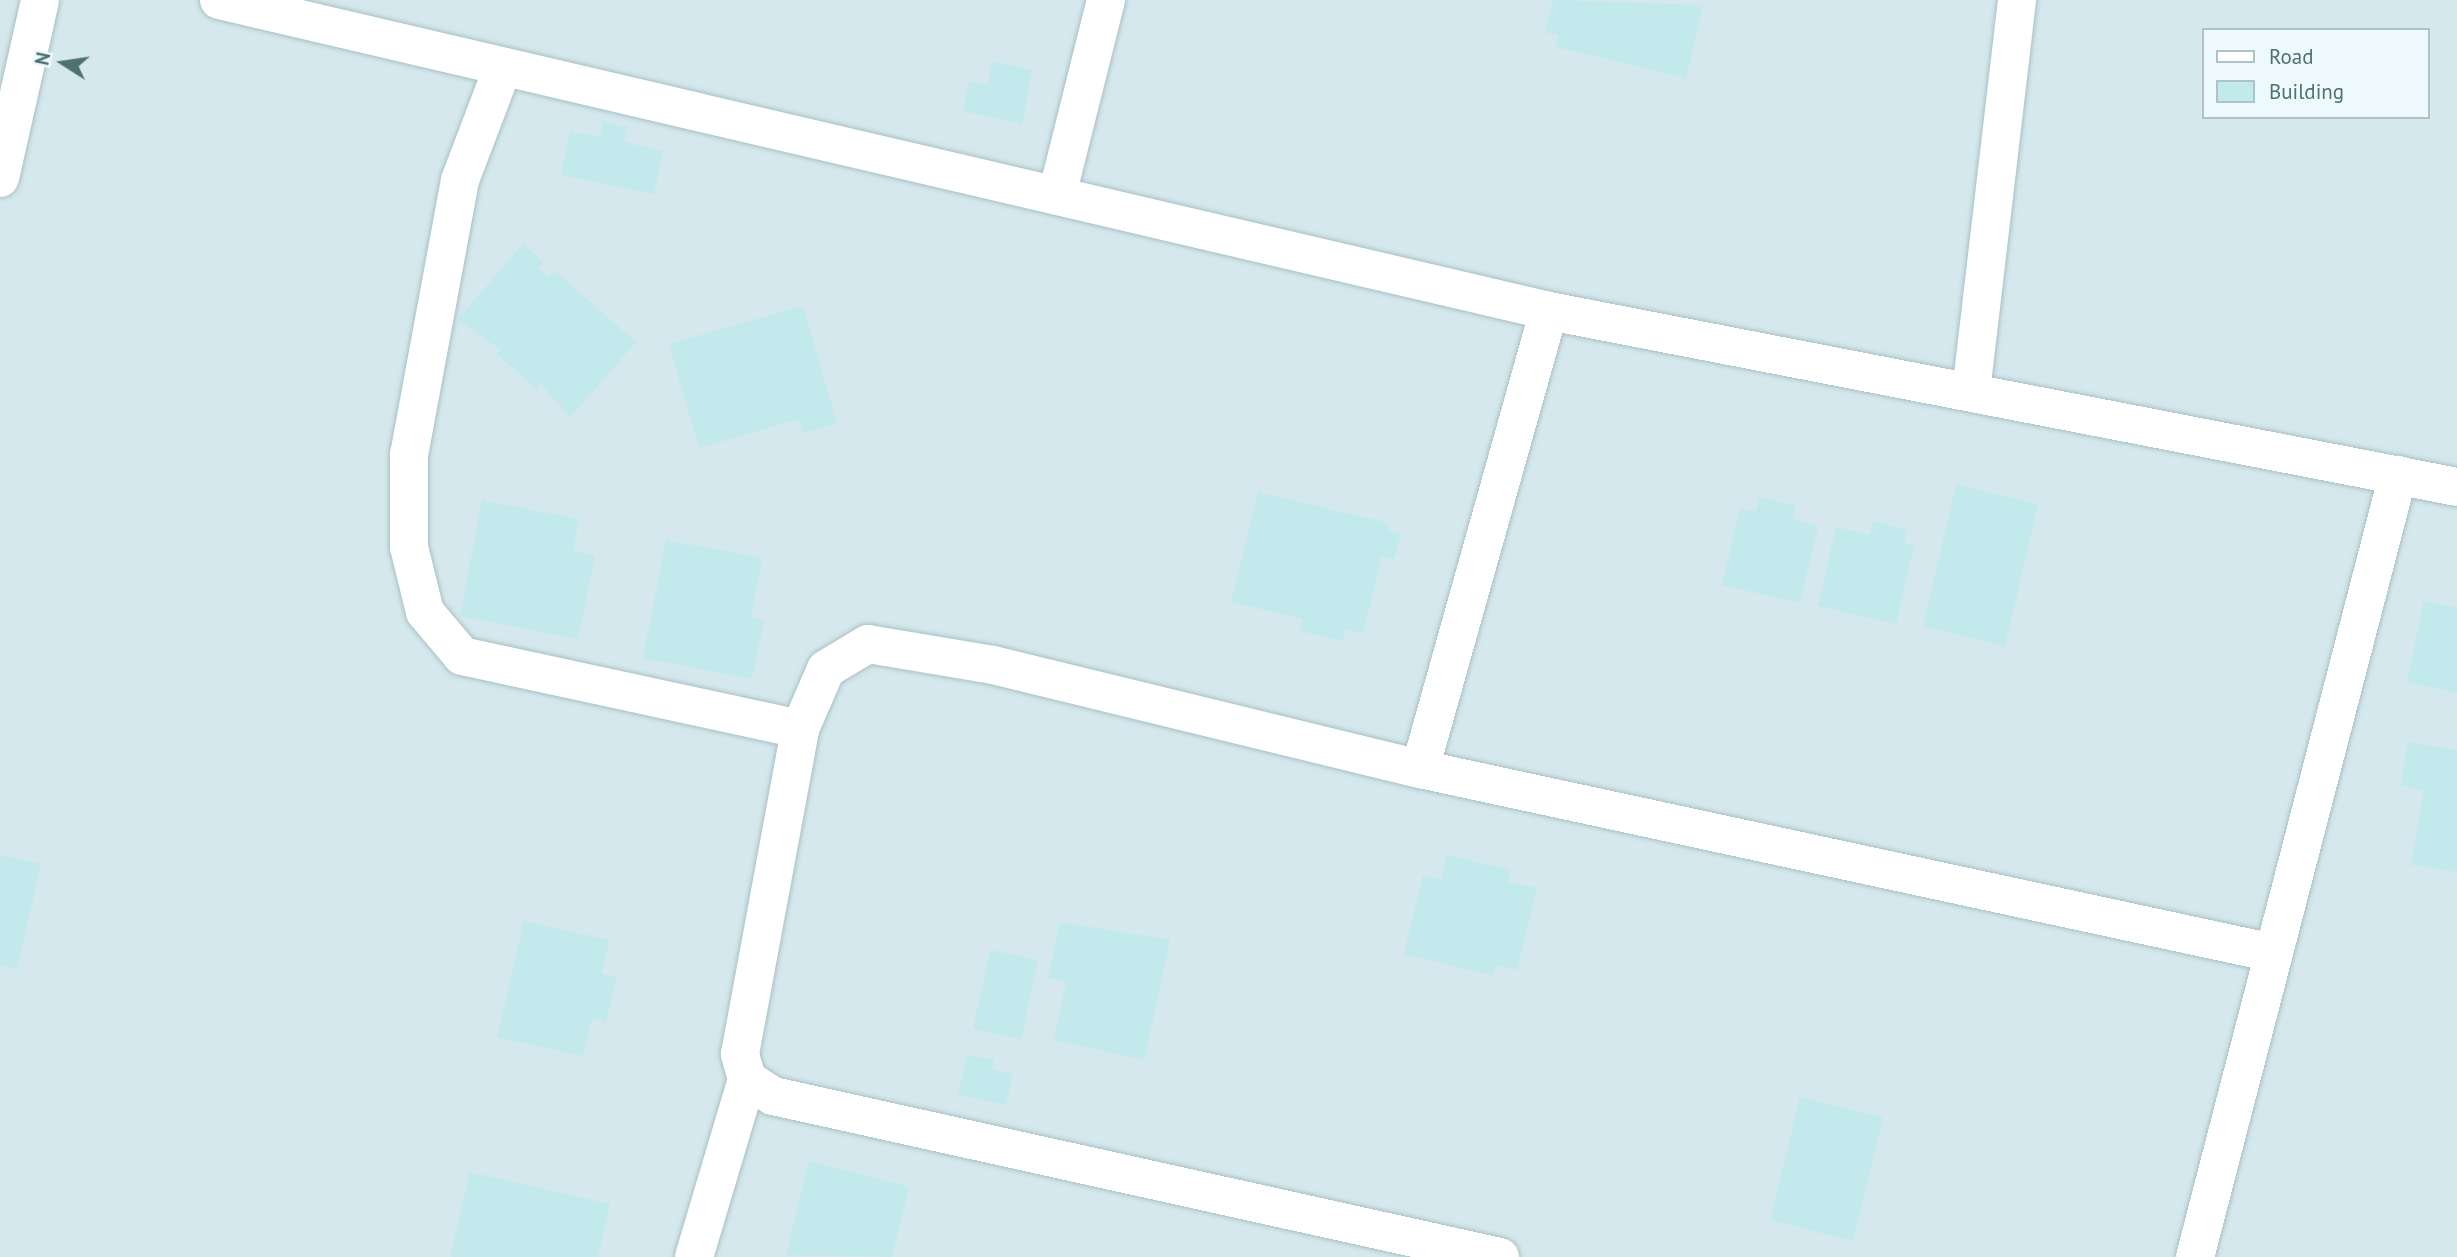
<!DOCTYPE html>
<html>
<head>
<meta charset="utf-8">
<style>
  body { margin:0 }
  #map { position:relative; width:2457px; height:1257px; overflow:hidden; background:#e8f5fa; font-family:"PT Sans",sans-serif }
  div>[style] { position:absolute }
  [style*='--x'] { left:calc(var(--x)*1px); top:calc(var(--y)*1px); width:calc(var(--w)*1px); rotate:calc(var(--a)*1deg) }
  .residential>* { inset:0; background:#d4e8ee }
  .building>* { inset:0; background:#c2eaec }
  .roads { filter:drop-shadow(0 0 2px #a7c1c3) drop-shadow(0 0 2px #a7c1c3) }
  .minor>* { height:38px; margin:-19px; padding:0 19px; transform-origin:19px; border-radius:19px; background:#fff }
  span { translate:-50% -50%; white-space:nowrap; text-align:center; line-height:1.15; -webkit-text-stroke:5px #eef9fd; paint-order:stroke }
  .legend { position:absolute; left:2202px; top:28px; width:228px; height:91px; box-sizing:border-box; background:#eef9fd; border:2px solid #aec3c5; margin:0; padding:9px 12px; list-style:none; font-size:21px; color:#4f7171 }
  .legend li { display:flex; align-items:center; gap:14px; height:35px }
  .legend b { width:35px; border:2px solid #aec3c5 }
  .north { position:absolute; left:28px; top:28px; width:70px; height:70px; -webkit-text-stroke:5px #eef9fd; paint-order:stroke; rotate:282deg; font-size:19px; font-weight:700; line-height:28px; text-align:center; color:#4f7171 }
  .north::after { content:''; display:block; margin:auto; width:24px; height:32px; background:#4f7171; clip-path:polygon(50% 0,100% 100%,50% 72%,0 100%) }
</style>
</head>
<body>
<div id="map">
  <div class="residential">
    <i style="clip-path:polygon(evenodd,0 0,2457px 0,2457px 1257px,0 1257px,0 0,2203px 30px,2427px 30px,2427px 117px,2203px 117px,2203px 30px)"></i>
  </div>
  <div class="building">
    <i style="clip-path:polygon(1553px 0,1703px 5px,1686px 78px,1556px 47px,1558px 35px,1545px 32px)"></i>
    <i style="clip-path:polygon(992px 61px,1032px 70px,1022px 124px,963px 111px,969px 81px,988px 85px)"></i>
    <i style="clip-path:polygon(603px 122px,627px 127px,624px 142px,663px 151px,654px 194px,561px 175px,570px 131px,600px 137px)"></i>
    <i style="clip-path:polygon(523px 244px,543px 262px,538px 268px,549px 277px,555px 271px,636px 342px,570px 418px,541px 384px,537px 389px,497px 354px,501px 350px,457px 320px)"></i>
    <i style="clip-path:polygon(803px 306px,837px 423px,803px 433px,799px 419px,699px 448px,669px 344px)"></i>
    <i style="clip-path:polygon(1956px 485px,2038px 504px,2005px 646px,1923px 626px)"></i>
    <i style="clip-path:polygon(1258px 492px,1389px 523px,1388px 530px,1401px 534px,1394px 559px,1382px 556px,1363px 633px,1346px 629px,1343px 641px,1300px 631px,1302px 619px,1231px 602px)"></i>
    <i style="clip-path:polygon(1759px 497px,1796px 506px,1792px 519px,1818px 526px,1800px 603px,1722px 585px,1740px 508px,1756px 511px)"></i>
    <i style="clip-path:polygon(482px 500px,579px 519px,573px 551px,595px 556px,578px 639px,460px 616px)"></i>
    <i style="clip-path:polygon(1873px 521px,1907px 529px,1904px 543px,1914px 545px,1896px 624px,1818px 606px,1836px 527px,1870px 535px)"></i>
    <i style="clip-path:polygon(666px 540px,762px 558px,751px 617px,764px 620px,752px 679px,643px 658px)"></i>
    <i style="clip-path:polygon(2424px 601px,2457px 608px,2457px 693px,2407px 682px)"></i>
    <i style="clip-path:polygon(2408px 742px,2457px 750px,2457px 872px,2411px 865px,2424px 790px,2401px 786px)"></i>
    <i style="clip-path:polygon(0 855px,41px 864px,17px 969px,0 965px)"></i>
    <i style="clip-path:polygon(1447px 855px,1511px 870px,1508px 882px,1537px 888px,1517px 970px,1495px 965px,1492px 975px,1404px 954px,1423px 875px,1441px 880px)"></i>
    <i style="clip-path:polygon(524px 921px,609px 940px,602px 974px,617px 977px,606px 1022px,592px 1018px,583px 1056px,497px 1037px)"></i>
    <i style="clip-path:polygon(1060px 922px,1170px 940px,1144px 1060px,1054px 1040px,1066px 982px,1048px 978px)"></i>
    <i style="clip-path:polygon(990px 950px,1038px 960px,1021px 1039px,973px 1029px)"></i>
    <i style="clip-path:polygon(967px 1055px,994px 1060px,992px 1070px,1013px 1074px,1006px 1105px,958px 1095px)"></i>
    <i style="clip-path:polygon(1800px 1097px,1883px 1118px,1853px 1241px,1770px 1220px)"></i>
    <i style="clip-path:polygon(809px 1161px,909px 1187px,892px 1257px,786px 1255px)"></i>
    <i style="clip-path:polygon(470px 1172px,610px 1204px,598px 1257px,450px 1257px)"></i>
  </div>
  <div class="roads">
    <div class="minor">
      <i style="--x:219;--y:0;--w:1366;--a:13.16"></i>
      <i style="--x:1549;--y:311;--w:925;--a:10.97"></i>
      <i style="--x:503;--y:67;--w:121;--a:110.8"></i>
      <i style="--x:460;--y:180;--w:279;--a:100.5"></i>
      <i style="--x:409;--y:454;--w:93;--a:90"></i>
      <i style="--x:409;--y:547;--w:67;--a:76.2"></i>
      <i style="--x:425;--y:612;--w:57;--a:49.9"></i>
      <i style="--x:462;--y:656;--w:346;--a:12.2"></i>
      <i style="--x:0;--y:178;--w:182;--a:-77.3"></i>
      <i style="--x:1057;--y:195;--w:201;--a:-75.9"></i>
      <i style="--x:1971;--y:392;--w:395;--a:-83.3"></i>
      <i style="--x:1420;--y:769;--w:476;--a:-74.3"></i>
      <i style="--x:694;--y:1257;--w:186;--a:-73.4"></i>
      <i style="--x:1500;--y:1257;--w:745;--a:-167.51"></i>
      <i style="--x:773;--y:1096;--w:31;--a:-147"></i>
      <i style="--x:747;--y:1079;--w:26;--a:-106"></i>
      <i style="--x:740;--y:1054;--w:330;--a:-79.5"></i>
      <i style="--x:800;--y:729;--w:65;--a:-66.6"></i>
      <i style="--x:826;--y:669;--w:49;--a:-30.8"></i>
      <i style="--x:868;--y:644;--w:127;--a:9.5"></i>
      <i style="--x:993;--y:665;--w:439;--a:13.7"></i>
      <i style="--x:1420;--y:769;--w:873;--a:12.17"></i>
      <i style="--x:2195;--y:1257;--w:808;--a:-75.45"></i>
    </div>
  </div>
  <ul class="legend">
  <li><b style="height:9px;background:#fff"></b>Road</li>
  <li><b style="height:19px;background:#c2eaec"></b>Building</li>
  </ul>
  <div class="north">N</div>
</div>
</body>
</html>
